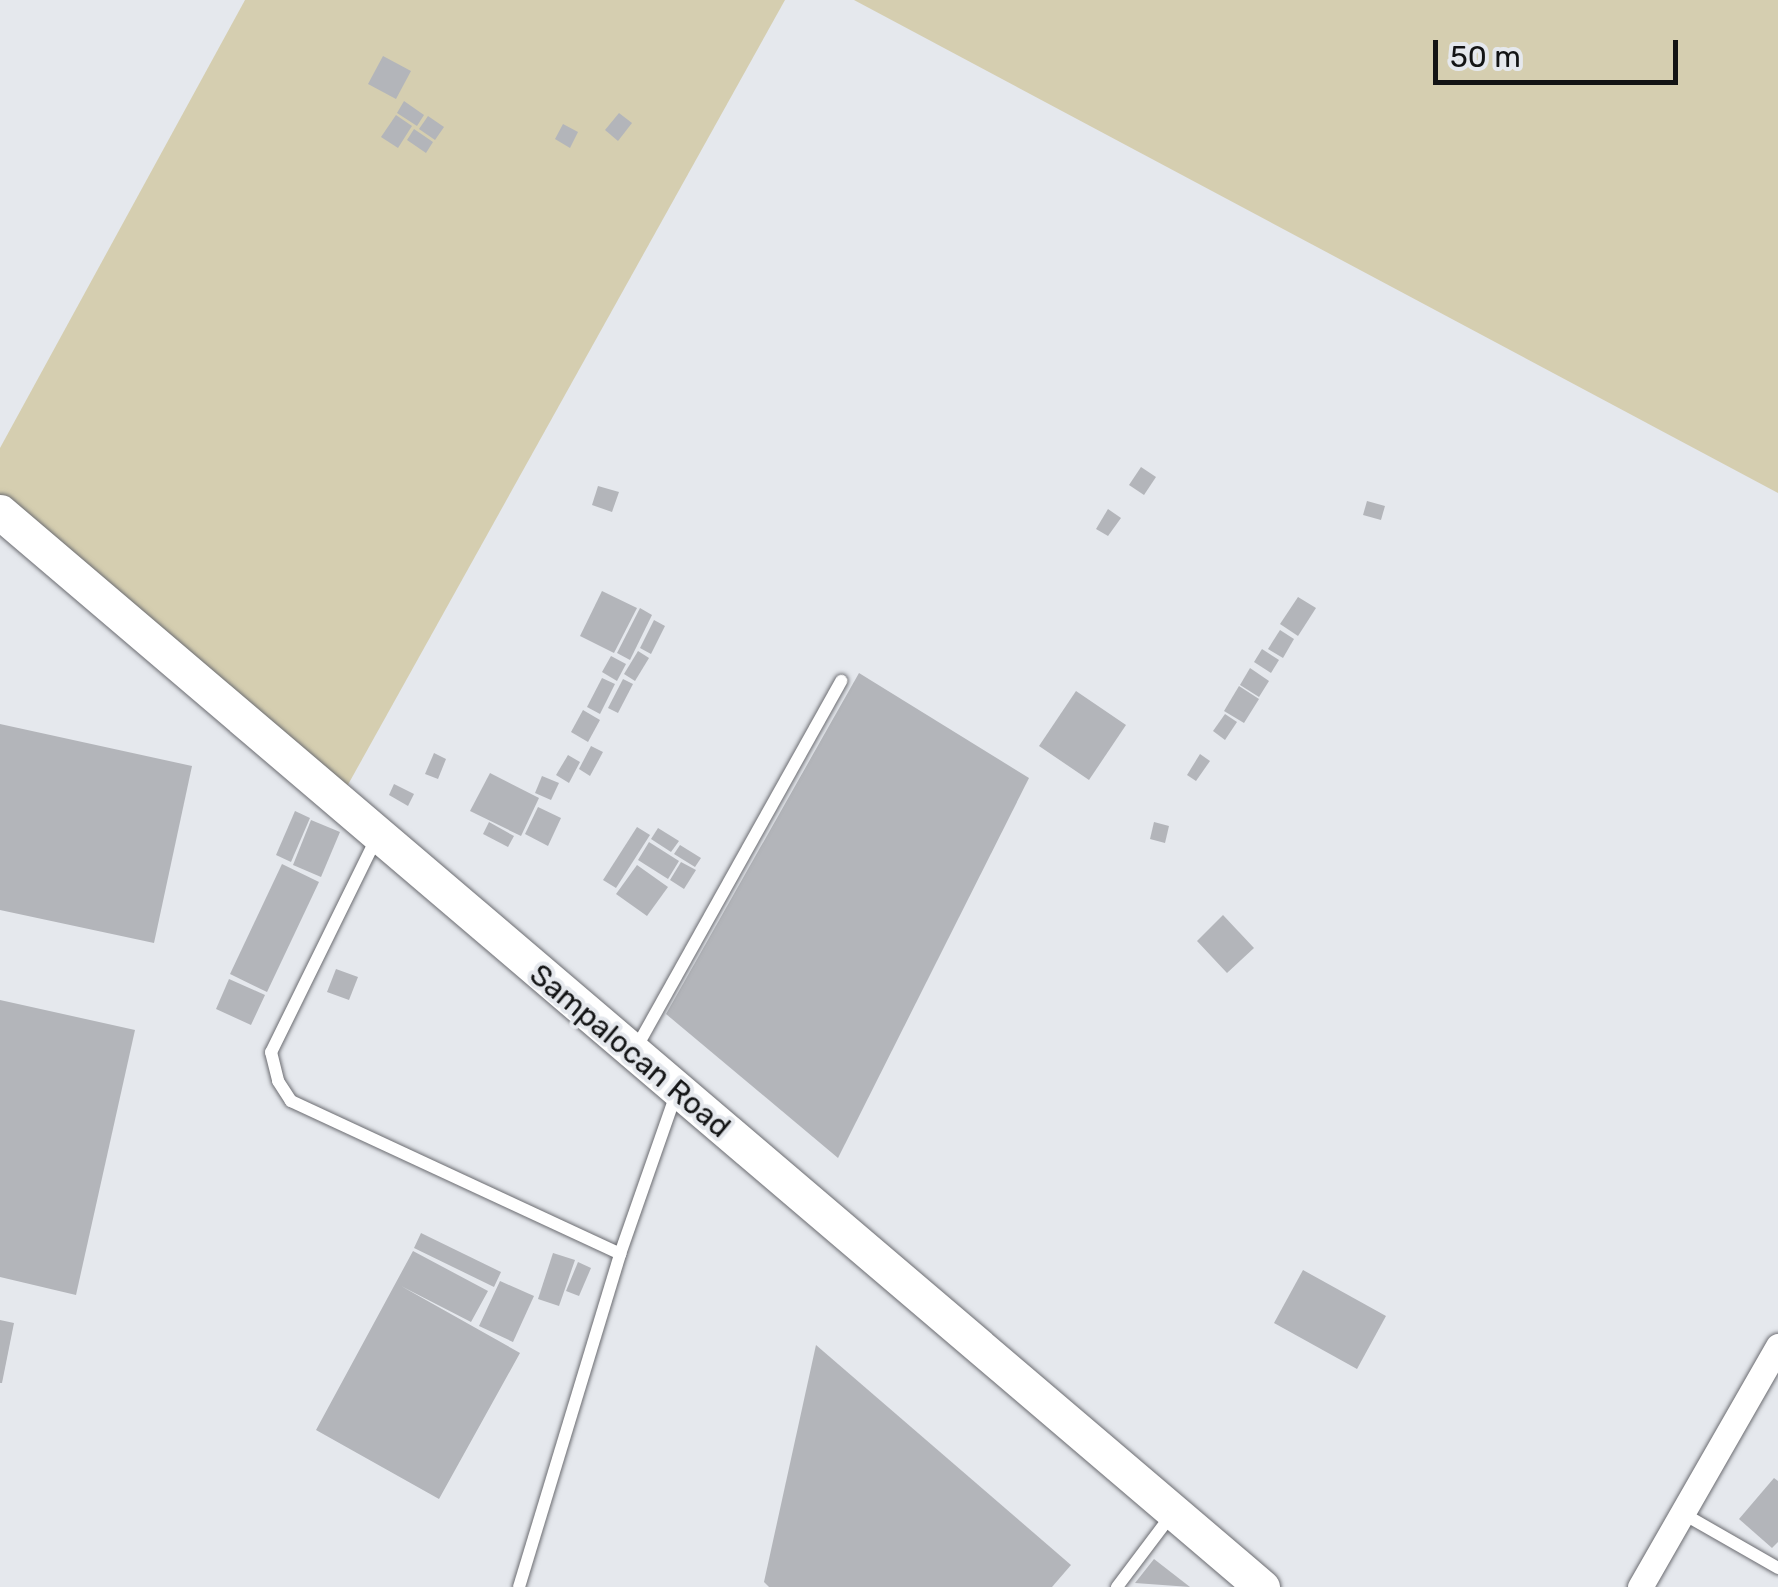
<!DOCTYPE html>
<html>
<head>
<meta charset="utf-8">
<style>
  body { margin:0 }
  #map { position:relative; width:1778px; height:1587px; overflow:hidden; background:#e5e8ed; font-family:Rubik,sans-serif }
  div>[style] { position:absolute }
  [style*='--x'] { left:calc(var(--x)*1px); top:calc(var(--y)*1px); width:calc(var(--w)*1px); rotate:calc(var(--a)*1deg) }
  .green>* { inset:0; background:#d5ceb0 }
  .building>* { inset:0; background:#b3b5ba }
  .roads { filter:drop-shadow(0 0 2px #6b6c71) drop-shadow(0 0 2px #6b6c71) }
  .lane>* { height:12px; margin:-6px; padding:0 6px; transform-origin:6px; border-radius:6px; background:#fff }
  .street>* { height:25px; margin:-12.5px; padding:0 12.5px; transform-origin:12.5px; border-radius:12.5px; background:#fff }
  .secondary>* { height:35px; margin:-17.5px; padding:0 17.5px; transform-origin:17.5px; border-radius:17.5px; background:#fff }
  span { translate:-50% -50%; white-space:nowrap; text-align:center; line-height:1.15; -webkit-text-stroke:8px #e5e8ed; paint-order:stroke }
  .street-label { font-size:30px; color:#131415 }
  .scale { position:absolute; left:1433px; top:40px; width:245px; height:45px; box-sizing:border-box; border:5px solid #131415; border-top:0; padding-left:12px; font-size:30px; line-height:35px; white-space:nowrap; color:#131415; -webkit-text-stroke:8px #e5e8ed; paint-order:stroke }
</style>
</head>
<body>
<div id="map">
  <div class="green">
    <i style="clip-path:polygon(245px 0,785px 0,340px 799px,0 507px,0 448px)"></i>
    <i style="clip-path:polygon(854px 0,1778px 0,1778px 493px)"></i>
  </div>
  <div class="building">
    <i style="clip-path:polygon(383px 56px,411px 71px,396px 99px,368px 84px)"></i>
    <i style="clip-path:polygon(404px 101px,424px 115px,417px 126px,397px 113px)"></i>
    <i style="clip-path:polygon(619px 113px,632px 123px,618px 141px,605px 130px)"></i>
    <i style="clip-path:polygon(396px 115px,412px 126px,398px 148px,381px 137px)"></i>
    <i style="clip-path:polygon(428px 116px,444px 127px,435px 140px,419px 129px)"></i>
    <i style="clip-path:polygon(563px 124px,578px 132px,570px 148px,555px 139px)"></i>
    <i style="clip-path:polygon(414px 129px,433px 142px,426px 153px,407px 140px)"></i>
    <i style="clip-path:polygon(1141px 467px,1156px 477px,1144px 495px,1129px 485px)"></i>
    <i style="clip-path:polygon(598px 486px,619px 492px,612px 512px,592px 505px)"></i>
    <i style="clip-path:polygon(1367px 501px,1385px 506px,1381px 520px,1363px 515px)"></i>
    <i style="clip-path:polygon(1108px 509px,1121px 518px,1108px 536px,1096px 529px)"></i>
    <i style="clip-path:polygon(602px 591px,637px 608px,614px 653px,580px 636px)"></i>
    <i style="clip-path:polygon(1298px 597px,1316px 608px,1298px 636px,1280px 624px)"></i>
    <i style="clip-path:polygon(640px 608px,652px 615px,630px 660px,617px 653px)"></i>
    <i style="clip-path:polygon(654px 620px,665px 626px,651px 654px,640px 648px)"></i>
    <i style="clip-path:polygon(1280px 630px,1294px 639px,1283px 658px,1268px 649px)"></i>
    <i style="clip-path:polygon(1262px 649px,1279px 660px,1271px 673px,1254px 662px)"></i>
    <i style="clip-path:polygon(638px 651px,649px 658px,635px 681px,624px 674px)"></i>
    <i style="clip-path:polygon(611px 656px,626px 664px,617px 681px,602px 672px)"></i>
    <i style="clip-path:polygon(1250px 668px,1269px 681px,1259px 697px,1240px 685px)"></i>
    <i style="clip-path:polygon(859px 673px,1029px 778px,838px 1158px,666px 1014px)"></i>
    <i style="clip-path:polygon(602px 678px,615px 684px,600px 714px,587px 707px)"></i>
    <i style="clip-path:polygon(623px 679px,633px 684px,618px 713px,608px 708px)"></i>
    <i style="clip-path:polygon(1239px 686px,1259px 699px,1244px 723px,1224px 711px)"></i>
    <i style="clip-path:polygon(1076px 691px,1126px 725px,1089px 780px,1039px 746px)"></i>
    <i style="clip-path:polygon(583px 710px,600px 720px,588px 742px,571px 732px)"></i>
    <i style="clip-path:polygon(1225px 714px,1237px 722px,1225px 740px,1213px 731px)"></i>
    <i style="clip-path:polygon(0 724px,192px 766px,154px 943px,0 910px)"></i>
    <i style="clip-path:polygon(591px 746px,603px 752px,590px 776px,579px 769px)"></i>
    <i style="clip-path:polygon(434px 753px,446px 759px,438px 779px,425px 774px)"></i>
    <i style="clip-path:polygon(1200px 754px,1210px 761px,1196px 781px,1187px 775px)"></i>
    <i style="clip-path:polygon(568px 755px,580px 762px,569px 783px,556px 775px)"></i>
    <i style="clip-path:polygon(490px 773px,539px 798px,521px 836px,470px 811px)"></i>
    <i style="clip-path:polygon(542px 776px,559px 783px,551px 800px,535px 793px)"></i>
    <i style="clip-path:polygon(394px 784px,414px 794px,408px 806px,389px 795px)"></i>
    <i style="clip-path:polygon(538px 807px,561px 818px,548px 846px,525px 834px)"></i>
    <i style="clip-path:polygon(295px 811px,310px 818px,291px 862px,276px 855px)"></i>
    <i style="clip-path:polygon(311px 820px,340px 832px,321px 877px,293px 865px)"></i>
    <i style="clip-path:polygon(489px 822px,514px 836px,508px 847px,483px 834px)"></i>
    <i style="clip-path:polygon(1154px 822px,1169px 826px,1165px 843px,1150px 839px)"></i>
    <i style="clip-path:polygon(637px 827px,650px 835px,616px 888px,603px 880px)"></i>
    <i style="clip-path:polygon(658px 828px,679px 841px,671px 852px,651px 839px)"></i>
    <i style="clip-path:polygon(649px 842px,679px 861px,668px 879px,638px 860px)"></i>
    <i style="clip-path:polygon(680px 845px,701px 858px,695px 867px,674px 854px)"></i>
    <i style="clip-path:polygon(681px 862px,696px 870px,684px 889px,670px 880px)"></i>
    <i style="clip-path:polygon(282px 864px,319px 882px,267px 992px,230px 974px)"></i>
    <i style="clip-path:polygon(637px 865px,668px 887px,647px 916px,616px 894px)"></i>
    <i style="clip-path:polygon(1223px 915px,1254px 948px,1227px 973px,1197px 941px)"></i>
    <i style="clip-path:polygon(336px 969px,358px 977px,349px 1000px,327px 992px)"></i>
    <i style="clip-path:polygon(229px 979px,265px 995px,251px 1025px,216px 1009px)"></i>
    <i style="clip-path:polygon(0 1000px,135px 1030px,76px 1295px,0 1277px)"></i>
    <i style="clip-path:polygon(421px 1233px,501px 1272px,494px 1287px,414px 1248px)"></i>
    <i style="clip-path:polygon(413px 1251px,488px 1291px,471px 1322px,401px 1286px,520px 1353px,439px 1499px,316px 1430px)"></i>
    <i style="clip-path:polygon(553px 1253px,575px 1260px,559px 1306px,538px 1299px)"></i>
    <i style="clip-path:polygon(578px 1262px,591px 1268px,579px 1296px,566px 1291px)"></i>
    <i style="clip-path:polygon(1303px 1270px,1386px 1316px,1357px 1369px,1274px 1323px)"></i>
    <i style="clip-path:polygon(500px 1281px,534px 1296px,513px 1342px,479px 1326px)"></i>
    <i style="clip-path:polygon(0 1320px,14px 1323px,2px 1383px,0 1383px)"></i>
    <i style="clip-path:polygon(816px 1345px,1071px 1565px,1052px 1587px,769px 1587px,764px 1582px)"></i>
    <i style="clip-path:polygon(1774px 1478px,1778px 1481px,1778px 1542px,1772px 1548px,1739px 1519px)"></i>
    <i style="clip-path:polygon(1154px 1559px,1190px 1587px,1135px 1583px)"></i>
  </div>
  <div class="roads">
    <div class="lane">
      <i style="--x:377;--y:837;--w:240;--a:116.2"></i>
      <i style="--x:271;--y:1052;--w:30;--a:76"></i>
      <i style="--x:278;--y:1081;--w:24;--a:57"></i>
      <i style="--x:291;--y:1101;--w:363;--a:24.9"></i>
      <i style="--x:635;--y:1050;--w:423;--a:-60.8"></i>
      <i style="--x:1682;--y:1513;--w:111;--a:29.8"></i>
      <i style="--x:519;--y:1587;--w:348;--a:-73.1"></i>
      <i style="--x:620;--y:1254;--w:170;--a:-70.7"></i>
      <i style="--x:1117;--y:1587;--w:91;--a:-53"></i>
    </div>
    <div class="street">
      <i style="--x:1640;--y:1587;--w:278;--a:-60.2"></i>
    </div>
    <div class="secondary">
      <i style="--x:0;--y:512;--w:1658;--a:40.43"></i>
    </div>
  </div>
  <div class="street-label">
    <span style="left:630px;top:1051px;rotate:40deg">Sampalocan Road</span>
  </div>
  <div class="scale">50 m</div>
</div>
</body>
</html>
